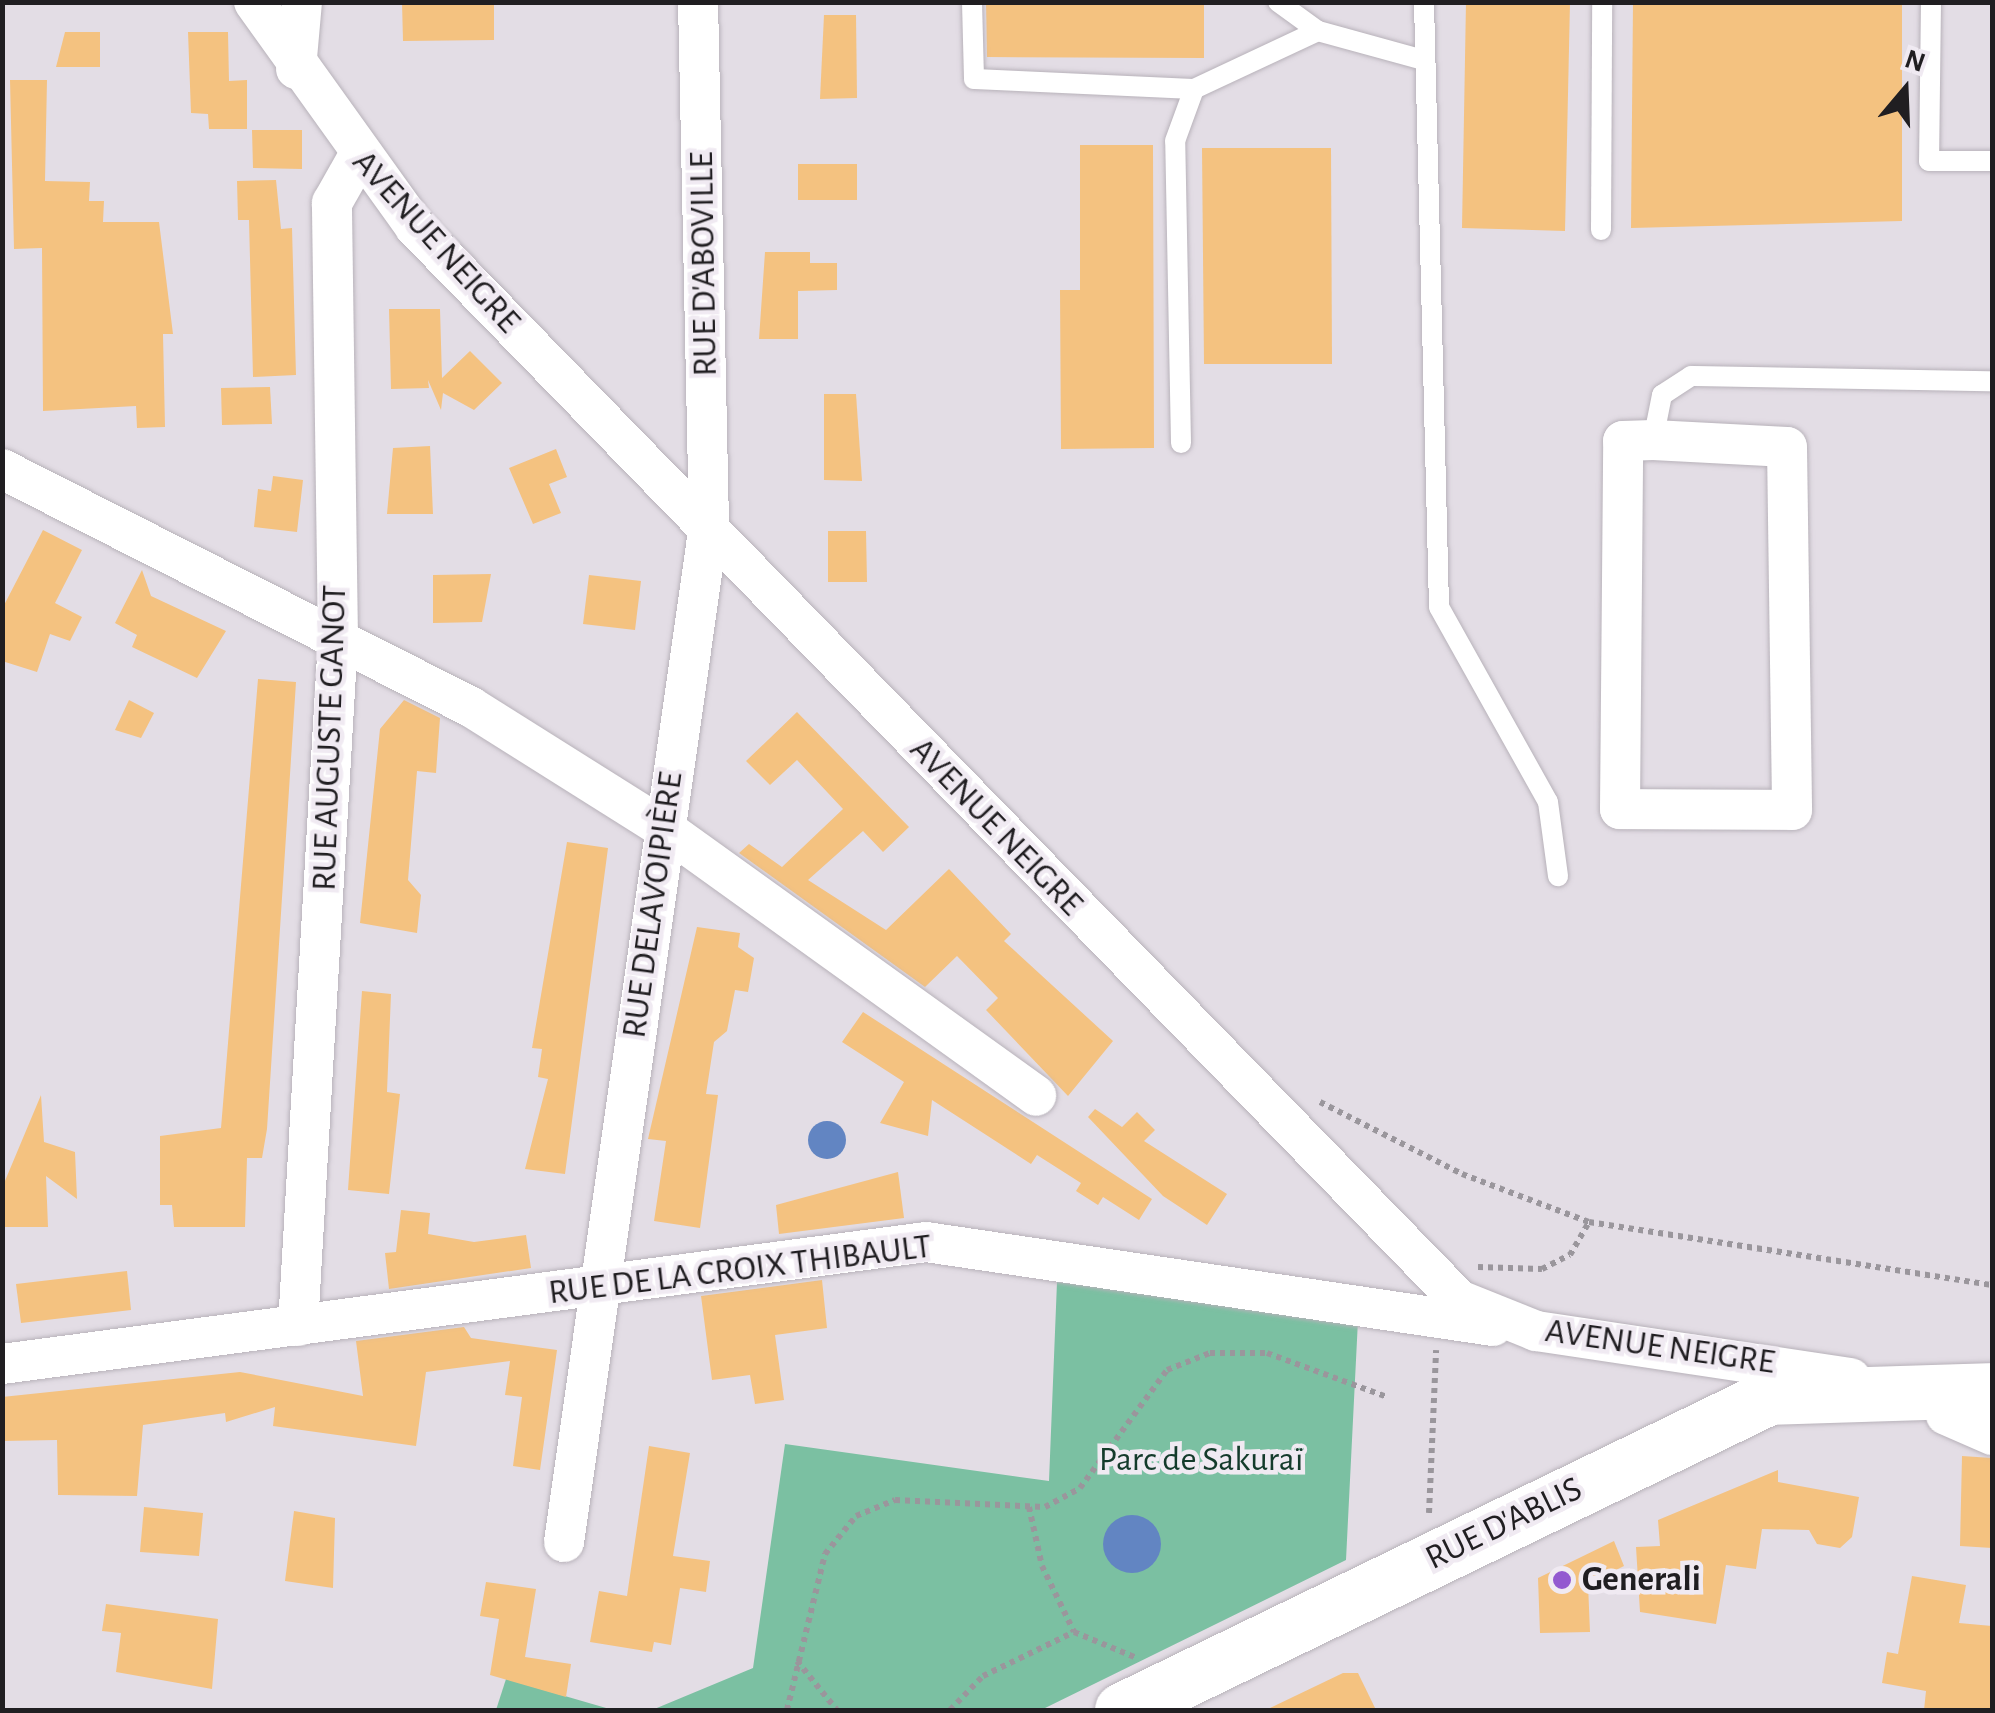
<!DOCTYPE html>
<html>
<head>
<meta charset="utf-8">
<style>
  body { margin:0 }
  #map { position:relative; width:1995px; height:1713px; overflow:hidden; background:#e3dde5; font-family:"Alegreya Sans",sans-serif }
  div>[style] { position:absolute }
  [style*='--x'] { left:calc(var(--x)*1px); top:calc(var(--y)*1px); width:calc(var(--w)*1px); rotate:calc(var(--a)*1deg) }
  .green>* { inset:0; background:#7bc0a2 }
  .water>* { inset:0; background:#6285c2 }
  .round { border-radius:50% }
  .building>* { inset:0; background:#f4c280 }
  .path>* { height:6px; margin-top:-3px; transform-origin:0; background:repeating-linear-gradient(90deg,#9a969c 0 5px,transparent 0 10px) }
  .roads { filter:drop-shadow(0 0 2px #b8b2ba) drop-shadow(0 0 2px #b8b2ba) }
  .lane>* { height:20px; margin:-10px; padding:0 10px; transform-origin:10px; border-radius:10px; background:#fff }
  .street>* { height:40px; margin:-20px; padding:0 20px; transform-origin:20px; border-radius:20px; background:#fff }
  .secondary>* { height:55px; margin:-27.5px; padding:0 27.5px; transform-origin:27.5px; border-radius:27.5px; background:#fff }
  .dots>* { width:28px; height:28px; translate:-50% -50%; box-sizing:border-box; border:5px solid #f0eaf2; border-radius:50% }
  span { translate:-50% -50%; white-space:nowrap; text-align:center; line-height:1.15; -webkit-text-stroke:9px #f0eaf2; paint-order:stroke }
  .street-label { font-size:35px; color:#201e21 }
  .park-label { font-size:35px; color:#143b2b }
  .poi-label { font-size:35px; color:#201e21; font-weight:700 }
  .left { translate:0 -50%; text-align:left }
  .frame { position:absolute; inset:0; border:5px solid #201e21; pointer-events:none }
  .north { position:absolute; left:1855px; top:40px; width:100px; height:100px; -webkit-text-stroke:8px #f0eaf2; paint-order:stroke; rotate:19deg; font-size:28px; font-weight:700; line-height:40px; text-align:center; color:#201e21 }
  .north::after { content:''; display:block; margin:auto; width:35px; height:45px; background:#201e21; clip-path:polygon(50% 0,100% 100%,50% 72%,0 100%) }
</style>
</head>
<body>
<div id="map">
  <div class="green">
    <i style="clip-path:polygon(1057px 1282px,1358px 1320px,1346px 1560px,1041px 1710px,652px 1710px,753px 1668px,785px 1444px,1049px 1481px)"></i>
    <i style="clip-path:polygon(506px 1679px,613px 1710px,496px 1710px)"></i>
  </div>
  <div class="water">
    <i class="round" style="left:808px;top:1121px;width:38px;height:38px"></i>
    <i class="round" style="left:1103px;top:1515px;width:58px;height:58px"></i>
  </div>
  <div class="building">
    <i style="clip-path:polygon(402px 2px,494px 2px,494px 40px,403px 41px)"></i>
    <i style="clip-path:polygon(986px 2px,1204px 2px,1204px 58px,987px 57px)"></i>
    <i style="clip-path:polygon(1466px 2px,1570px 2px,1565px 231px,1462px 228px)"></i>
    <i style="clip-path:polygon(1633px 2px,1902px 2px,1902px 221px,1631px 228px)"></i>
    <i style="clip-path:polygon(824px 15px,856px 15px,857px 98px,820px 99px)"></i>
    <i style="clip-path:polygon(65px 32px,100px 32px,100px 67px,56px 67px)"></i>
    <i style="clip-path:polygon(188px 32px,228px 32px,229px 81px,247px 80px,247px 129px,209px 129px,208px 114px,191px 113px)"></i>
    <i style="clip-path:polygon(10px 80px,47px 80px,45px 181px,90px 182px,89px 201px,104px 201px,103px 222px,159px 222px,173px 334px,163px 334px,165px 427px,137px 428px,136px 406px,43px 411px,42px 248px,14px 249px)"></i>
    <i style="clip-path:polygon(252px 130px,302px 130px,302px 169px,253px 168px)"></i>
    <i style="clip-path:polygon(1080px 145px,1153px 145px,1154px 448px,1061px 449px,1060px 290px,1080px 290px)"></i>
    <i style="clip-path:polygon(1202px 148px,1331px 148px,1332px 364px,1204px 364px)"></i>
    <i style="clip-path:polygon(798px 164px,857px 164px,857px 200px,798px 200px)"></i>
    <i style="clip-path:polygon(276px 180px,281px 229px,292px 228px,296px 375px,253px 377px,249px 220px,238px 220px,237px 181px)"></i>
    <i style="clip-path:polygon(765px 252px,810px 252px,810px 263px,837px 263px,837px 290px,798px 291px,798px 339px,759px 339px)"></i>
    <i style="clip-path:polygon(389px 309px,440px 309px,442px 378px,470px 351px,502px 383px,474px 410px,443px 393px,441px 410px,428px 380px,429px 388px,391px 389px)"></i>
    <i style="clip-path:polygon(270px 387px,272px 424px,222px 425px,221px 388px)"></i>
    <i style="clip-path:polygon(824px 394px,856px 394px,862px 481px,824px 480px)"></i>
    <i style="clip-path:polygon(430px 446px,433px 514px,387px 514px,393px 448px)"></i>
    <i style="clip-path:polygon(556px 449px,567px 477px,549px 484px,561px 513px,533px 524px,509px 468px)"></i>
    <i style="clip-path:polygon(273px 476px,303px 480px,297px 532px,254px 527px,258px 489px,271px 491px)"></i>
    <i style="clip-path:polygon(43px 530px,82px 550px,55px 603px,82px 617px,70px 641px,50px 634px,37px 672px,2px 661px,2px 609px)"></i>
    <i style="clip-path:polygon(828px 531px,866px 531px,867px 582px,828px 582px)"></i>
    <i style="clip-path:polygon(142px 570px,151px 596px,226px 631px,197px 678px,132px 647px,137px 635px,115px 623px)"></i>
    <i style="clip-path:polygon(491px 574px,482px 622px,433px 623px,433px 575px)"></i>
    <i style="clip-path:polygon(589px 575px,641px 581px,635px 630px,583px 624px)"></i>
    <i style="clip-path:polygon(258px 679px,296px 682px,267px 1129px,262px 1158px,247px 1158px,245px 1227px,174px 1227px,172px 1205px,160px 1205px,160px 1136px,221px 1128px)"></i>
    <i style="clip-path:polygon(129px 700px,154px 713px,141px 738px,115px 730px)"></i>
    <i style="clip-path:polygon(404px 700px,440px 718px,436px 773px,417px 771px,408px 880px,421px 895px,417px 933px,360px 923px,380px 729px)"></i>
    <i style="clip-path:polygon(797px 712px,909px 827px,883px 852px,863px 831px,808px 880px,886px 930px,949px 869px,1011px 934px,1004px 941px,1113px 1041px,1068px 1096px,986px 1010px,998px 998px,957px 956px,925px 987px,739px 853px,749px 844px,782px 867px,843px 809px,797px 760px,770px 785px,746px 761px)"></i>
    <i style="clip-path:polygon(567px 842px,608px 848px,565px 1174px,525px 1169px,548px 1079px,538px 1077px,542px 1049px,532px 1048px)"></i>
    <i style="clip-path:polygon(697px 927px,740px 933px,738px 947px,754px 958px,748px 992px,735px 990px,727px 1031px,714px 1042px,706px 1094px,718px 1095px,700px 1228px,654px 1221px,666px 1141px,648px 1139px)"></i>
    <i style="clip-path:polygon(362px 991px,391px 994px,387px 1092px,400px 1094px,389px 1194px,348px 1190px)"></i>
    <i style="clip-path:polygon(863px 1012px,1152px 1199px,1139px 1220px,1103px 1197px,1098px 1205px,1076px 1191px,1081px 1183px,1037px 1155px,1031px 1164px,932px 1100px,928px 1136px,880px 1123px,904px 1082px,842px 1042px)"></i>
    <i style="clip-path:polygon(41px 1095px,44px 1142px,75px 1152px,77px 1199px,46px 1176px,48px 1227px,2px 1227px,2px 1188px)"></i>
    <i style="clip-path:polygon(1095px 1109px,1122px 1127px,1137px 1112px,1155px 1130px,1144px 1141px,1227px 1194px,1207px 1225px,1163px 1196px,1088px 1117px)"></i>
    <i style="clip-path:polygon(898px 1172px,904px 1218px,779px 1234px,776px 1205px)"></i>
    <i style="clip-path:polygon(401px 1210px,430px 1213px,428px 1234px,474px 1242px,526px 1235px,531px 1268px,389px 1289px,385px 1253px,396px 1252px)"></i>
    <i style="clip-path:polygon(127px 1271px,131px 1310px,21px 1323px,16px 1284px)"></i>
    <i style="clip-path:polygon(822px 1280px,827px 1328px,775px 1335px,784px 1400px,755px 1404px,750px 1375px,712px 1380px,701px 1296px)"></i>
    <i style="clip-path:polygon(464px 1327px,471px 1338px,557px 1350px,540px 1470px,513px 1466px,522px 1397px,505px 1395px,510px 1361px,426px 1372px,416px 1446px,273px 1426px,275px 1407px,226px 1422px,225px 1413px,143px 1425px,137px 1496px,58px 1495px,57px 1440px,2px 1441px,2px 1397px,240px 1372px,363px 1396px,356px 1341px)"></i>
    <i style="clip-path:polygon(649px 1446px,690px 1453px,673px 1556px,710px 1561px,706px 1592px,680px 1588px,671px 1645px,654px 1642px,652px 1652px,590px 1642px,599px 1591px,627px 1596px)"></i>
    <i style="clip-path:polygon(1962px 1456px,1992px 1458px,1992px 1548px,1960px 1546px)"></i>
    <i style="clip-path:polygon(1778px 1470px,1778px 1482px,1859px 1497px,1852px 1537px,1840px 1548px,1817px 1544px,1809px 1530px,1762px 1529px,1756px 1569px,1726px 1565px,1716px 1624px,1640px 1612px,1636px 1547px,1660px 1546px,1658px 1520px)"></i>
    <i style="clip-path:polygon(144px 1507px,203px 1513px,199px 1556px,140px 1552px)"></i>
    <i style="clip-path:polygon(294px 1511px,335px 1518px,333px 1588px,285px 1581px)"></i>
    <i style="clip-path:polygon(1614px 1541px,1624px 1566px,1588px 1584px,1590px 1632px,1540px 1633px,1538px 1578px)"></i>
    <i style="clip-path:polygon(1912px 1576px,1966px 1585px,1959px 1623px,1992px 1626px,1992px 1710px,1924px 1710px,1926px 1691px,1882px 1683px,1887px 1652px,1898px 1654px)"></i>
    <i style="clip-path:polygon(486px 1582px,536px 1589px,525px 1657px,571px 1664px,566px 1697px,490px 1675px,499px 1619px,480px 1616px)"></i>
    <i style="clip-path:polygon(106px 1604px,218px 1619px,212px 1689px,116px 1672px,121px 1633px,102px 1631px)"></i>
    <i style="clip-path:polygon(1343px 1673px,1358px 1673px,1376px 1710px,1266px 1710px)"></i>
  </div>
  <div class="path">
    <i style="--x:1320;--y:1102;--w:159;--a:26.9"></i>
    <i style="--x:1462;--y:1174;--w:136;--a:20.7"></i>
    <i style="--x:1589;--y:1222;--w:408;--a:8.9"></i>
    <i style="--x:1478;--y:1267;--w:64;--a:1.8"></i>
    <i style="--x:1542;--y:1269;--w:31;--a:-27"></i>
    <i style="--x:1570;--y:1255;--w:38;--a:-60"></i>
    <i style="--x:1029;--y:1507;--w:60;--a:77.6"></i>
    <i style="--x:1042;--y:1566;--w:73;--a:64.1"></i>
    <i style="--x:1429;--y:1513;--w:163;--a:-87.5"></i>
    <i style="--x:797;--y:1661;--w:63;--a:50.8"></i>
    <i style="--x:787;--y:1710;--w:161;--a:-76.3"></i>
    <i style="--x:825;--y:1554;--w:49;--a:-50.8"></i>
    <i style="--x:856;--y:1516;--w:42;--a:-22.3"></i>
    <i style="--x:895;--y:1500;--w:150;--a:2.7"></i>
    <i style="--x:1045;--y:1507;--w:40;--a:-28"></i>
    <i style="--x:1080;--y:1488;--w:147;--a:-53.6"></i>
    <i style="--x:1167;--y:1370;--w:46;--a:-21.6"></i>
    <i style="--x:1210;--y:1353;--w:57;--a:0"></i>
    <i style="--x:1267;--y:1353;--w:128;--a:20.1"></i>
    <i style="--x:950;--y:1710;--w:47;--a:-45.9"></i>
    <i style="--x:983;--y:1676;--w:101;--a:-25.8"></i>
    <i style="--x:1074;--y:1632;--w:68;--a:22.4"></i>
  </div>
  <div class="roads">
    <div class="lane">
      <i style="--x:972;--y:2;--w:77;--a:88.5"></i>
      <i style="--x:974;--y:79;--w:220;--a:2.6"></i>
      <i style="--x:1194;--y:89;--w:137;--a:-25.1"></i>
      <i style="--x:1318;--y:31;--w:109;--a:15.4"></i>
      <i style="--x:1278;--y:2;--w:49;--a:35.9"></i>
      <i style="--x:1424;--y:2;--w:605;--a:88.58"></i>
      <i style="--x:1439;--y:607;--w:223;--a:60.8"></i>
      <i style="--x:1548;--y:802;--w:75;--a:82.3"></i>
      <i style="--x:1931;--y:2;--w:159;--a:90.7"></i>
      <i style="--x:1929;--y:161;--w:63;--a:0"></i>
      <i style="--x:1601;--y:230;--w:228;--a:-89.7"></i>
      <i style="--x:1653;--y:440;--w:46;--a:-78.7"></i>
      <i style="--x:1662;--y:395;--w:35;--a:-33"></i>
      <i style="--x:1691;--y:376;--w:301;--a:1"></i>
      <i style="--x:1181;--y:443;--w:302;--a:-91.1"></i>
      <i style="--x:1175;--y:141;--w:55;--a:-69.9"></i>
    </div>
    <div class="street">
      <i style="--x:254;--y:2;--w:277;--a:54.4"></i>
      <i style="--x:415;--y:227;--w:1497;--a:45.78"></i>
      <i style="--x:1459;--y:1300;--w:83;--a:21.9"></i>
      <i style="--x:1536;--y:1331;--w:318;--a:8.5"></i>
      <i style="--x:296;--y:69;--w:67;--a:-84.9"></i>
      <i style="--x:1653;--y:440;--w:134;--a:3"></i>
      <i style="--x:1787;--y:447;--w:363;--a:89.2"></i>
      <i style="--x:1792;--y:810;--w:172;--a:-179.7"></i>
      <i style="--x:1620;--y:809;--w:368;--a:-89.5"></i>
      <i style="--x:1623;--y:441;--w:30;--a:-2"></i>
      <i style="--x:2;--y:469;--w:526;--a:26.91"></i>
      <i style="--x:471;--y:707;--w:229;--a:32.2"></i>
      <i style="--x:665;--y:829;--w:457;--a:35.7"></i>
      <i style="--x:298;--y:1326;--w:688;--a:-86.67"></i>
      <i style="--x:338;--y:639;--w:436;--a:-90.8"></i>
      <i style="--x:332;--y:203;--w:53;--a:-60.5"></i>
      <i style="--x:2;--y:1364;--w:932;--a:-7.52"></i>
      <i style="--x:926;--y:1242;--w:573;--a:8.43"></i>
      <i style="--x:1946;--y:1415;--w:50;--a:23.5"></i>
      <i style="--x:564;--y:1542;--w:1027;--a:-81.89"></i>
      <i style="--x:709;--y:525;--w:523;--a:-91.2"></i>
    </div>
    <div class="secondary">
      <i style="--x:1122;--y:1710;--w:719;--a:-25.82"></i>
      <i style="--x:1769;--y:1397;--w:223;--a:-1.8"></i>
    </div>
  </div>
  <div class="dots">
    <i style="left:1562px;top:1580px;background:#9359d0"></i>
  </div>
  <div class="street-label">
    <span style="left:436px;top:242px;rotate:48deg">AVENUE NEIGRE</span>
    <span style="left:704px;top:264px;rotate:-91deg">RUE D'ABOVILLE</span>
    <span style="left:330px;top:738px;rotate:-88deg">RUE AUGUSTE GANOT</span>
    <span style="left:996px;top:827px;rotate:46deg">AVENUE NEIGRE</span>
    <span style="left:653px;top:905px;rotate:-82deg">RUE DELAVOIPIÈRE</span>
    <span style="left:740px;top:1270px;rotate:-7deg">RUE DE LA CROIX THIBAULT</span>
    <span style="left:1660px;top:1347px;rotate:8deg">AVENUE NEIGRE</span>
    <span style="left:1504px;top:1524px;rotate:-26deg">RUE D'ABLIS</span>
  </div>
  <div class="park-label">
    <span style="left:1201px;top:1460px">Parc de Sakuraï</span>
  </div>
  <div class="poi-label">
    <span class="left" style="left:1582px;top:1580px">Generali</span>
  </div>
  <div class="frame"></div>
  <div class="north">N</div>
</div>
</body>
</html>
